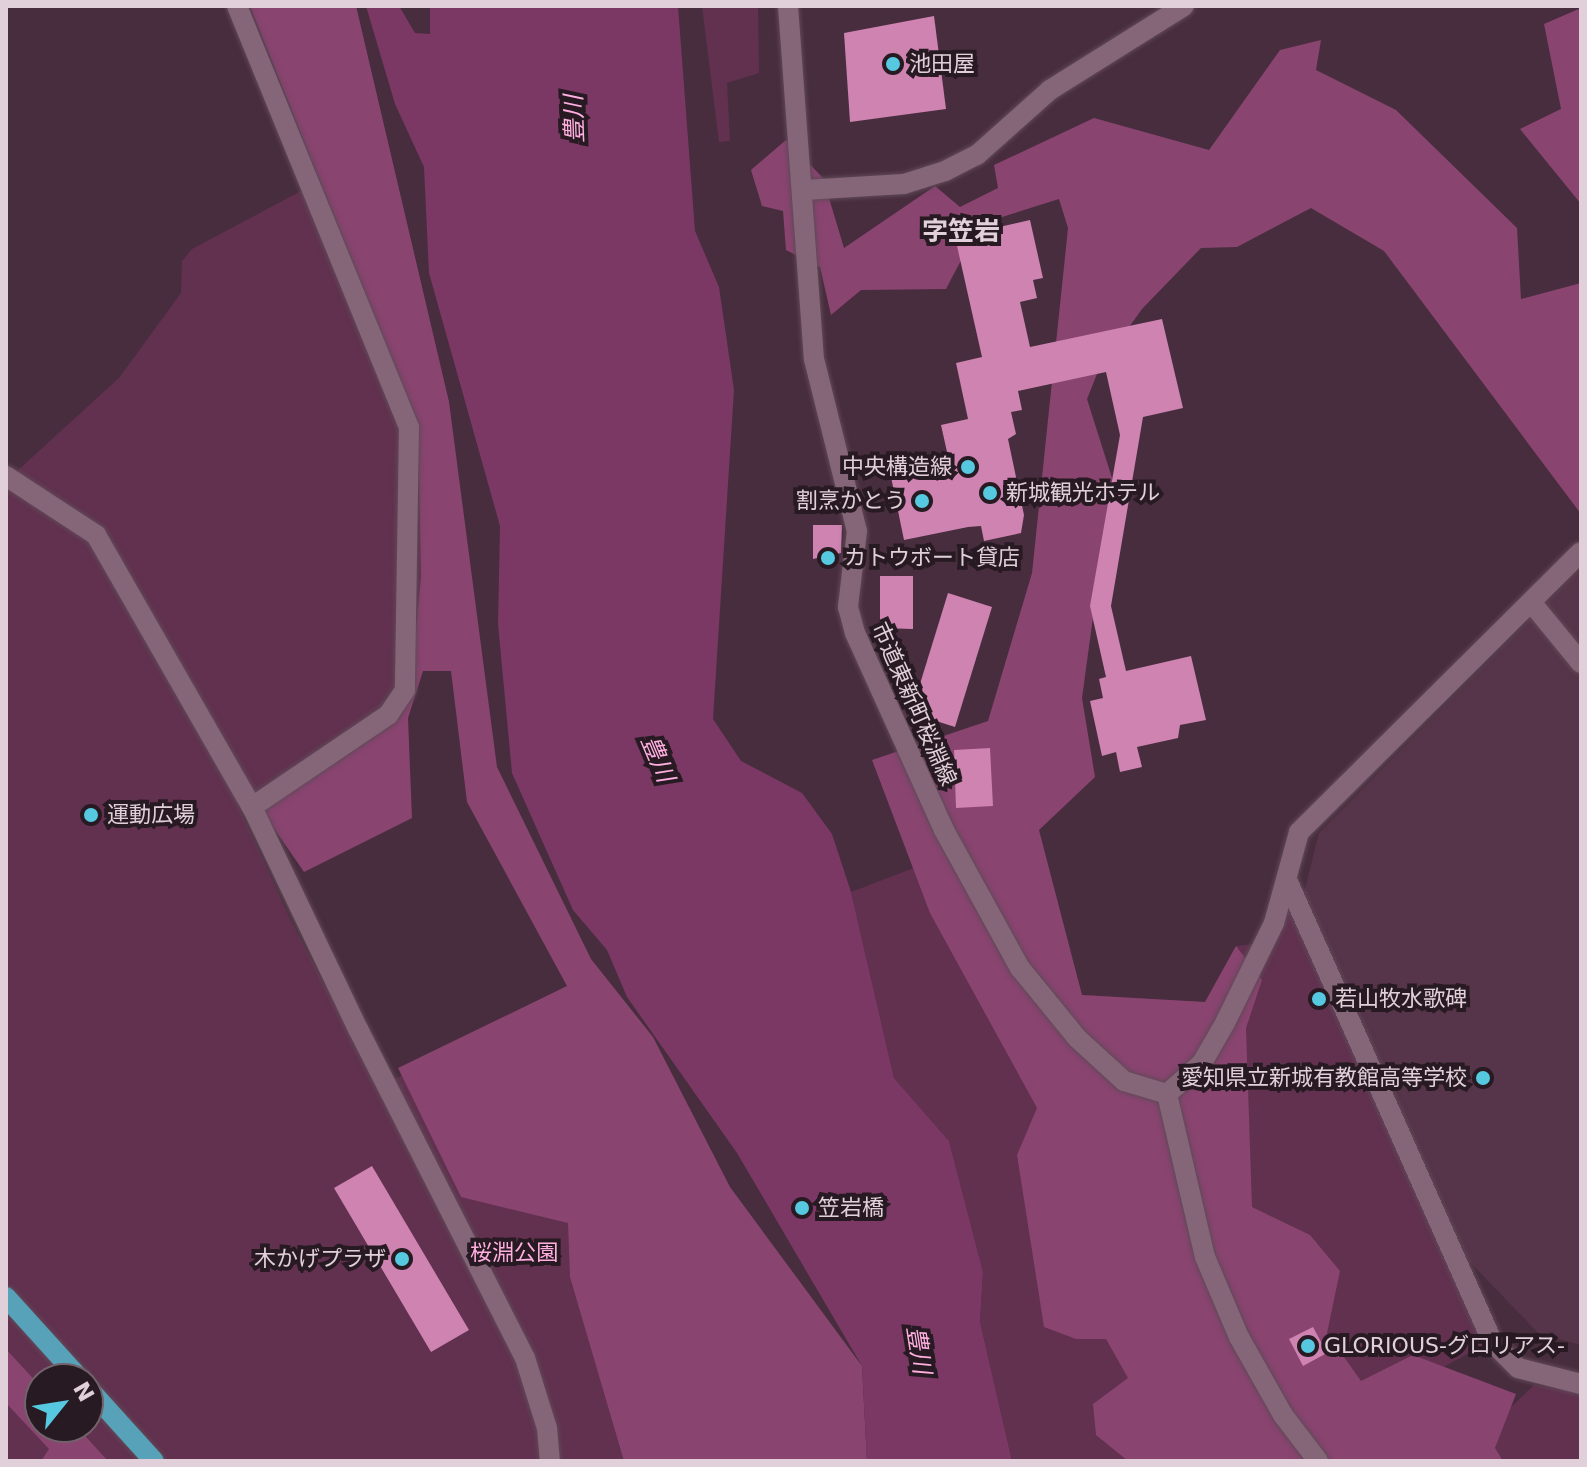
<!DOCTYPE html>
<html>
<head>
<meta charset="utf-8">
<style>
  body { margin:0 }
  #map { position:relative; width:1587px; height:1467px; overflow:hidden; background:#482d3e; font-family:"DejaVu Sans","Noto Sans JP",sans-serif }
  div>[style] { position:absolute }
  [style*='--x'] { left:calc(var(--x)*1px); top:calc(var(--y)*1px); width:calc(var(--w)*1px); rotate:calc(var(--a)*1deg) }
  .built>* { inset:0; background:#563449 }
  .green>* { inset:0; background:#61314f }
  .forest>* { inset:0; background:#894470 }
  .water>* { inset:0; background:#7b3864 }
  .building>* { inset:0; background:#ce83b1 }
  .roads { filter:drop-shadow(0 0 2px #604957) drop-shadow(0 0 2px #604957) }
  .minor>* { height:20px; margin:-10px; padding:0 10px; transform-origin:10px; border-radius:10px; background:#856678 }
  .primary>* { height:20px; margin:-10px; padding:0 10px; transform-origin:10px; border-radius:10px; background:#57a1b9 }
  .dots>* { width:22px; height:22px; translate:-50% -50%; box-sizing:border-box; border:4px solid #271a22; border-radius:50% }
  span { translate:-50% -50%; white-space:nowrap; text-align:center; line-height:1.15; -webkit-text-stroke:8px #271a22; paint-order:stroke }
  .poi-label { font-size:22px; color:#e1cfd9 }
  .left { translate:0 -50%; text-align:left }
  .right { translate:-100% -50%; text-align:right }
  .street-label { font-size:22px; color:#e1cfd9 }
  .park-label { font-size:22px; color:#ffafdf }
  .water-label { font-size:24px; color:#feaedf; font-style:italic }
  .quarter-label { font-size:26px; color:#e1cfd9; font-weight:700 }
  .frame { position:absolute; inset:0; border:8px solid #e1cfd9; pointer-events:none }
  .north { position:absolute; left:24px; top:1363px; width:80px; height:80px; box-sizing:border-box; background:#271a22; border:2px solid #71626b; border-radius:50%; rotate:60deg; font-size:22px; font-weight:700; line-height:32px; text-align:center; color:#e1cfd9 }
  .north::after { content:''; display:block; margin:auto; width:28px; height:36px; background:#56c9e1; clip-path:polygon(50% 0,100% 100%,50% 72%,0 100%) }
</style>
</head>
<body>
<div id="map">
  <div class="built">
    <i style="clip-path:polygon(1581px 568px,1581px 1345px,1539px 1334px,1468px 1260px,1303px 897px,1319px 833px)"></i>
  </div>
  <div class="green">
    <i style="clip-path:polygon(evenodd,247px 6px,356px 6px,449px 402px,475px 612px,385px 711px,237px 803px,290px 919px,378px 1087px,578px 990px,843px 1461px,6px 1461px,6px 481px,119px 378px,181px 293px,182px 261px,192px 249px,316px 183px,247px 6px,40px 1379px,88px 1379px,88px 1427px,40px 1427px,40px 1379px)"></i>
    <i style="clip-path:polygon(702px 6px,758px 6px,759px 73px,727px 83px,730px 141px,719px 142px)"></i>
    <i style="clip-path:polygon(1034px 832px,1082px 995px,1205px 1002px,1236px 946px,1265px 943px,1289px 896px,1483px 1345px,1406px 1388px,1479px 1438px,1534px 1385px,1581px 1392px,1581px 1461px,1012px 1461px,980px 1322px,983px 1272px,949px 1141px,894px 1078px,851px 892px,948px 855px)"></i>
  </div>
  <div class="forest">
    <i style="clip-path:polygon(250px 6px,356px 6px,449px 402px,497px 767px,591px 959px,653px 1037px,730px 1187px,862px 1366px,867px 1461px,624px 1461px,570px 1277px,568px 1223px,461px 1197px,398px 1068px,567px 986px,467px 802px,451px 671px,423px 671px,408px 718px,412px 818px,304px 872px,264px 814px,267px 795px,392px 717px,411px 678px,421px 577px,418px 427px)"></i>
    <i style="clip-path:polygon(1581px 8px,1581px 204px,1520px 129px,1561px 109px,1544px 24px)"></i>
    <i style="clip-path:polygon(1321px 40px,1316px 70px,1396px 110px,1517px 228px,1521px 299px,1581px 283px,1581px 514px,1384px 251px,1311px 208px,1237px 247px,1201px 248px,1142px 309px,1099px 369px,1087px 399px,1112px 478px,1082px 698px,1095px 777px,1039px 830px,1082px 995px,1205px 1002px,1236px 946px,1262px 980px,1246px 1028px,1252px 1207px,1310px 1235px,1340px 1271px,1327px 1333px,1361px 1381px,1413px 1355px,1516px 1394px,1495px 1448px,1503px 1461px,1128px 1461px,1096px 1435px,1093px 1404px,1128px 1378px,1106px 1339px,1076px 1339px,1044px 1327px,1017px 1155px,1037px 1108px,930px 913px,872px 760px,988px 721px,1032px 573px,1068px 228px,1059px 199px,980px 224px,946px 289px,861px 290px,831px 315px,820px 267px,786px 250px,783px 211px,762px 206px,751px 170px,786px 140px,823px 178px,844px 248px,935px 186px,960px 207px,998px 188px,994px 165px,1094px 118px,1209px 150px,1280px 50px)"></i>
    <i style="clip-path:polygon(6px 1349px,40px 1386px,40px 1427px,77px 1427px,108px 1461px,41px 1461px,49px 1449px,6px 1403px)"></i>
  </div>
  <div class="water">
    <i style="clip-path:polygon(366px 6px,399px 6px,415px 33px,430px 34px,430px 6px,678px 6px,695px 231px,719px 287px,734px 390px,713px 719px,741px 761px,802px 793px,832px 834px,851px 892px,894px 1078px,949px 1141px,983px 1272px,980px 1322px,1012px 1461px,867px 1461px,862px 1366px,737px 1153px,627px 997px,607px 950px,573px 910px,512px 773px,498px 624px,500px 526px,429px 273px,424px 167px,395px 104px)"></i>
  </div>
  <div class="building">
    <i style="clip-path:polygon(934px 16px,946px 109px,850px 122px,844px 33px)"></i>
    <i style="clip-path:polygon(1030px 220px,1043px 278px,1033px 280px,1037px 298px,1020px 302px,1030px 347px,1162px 319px,1183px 408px,1143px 417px,1111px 606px,1126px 671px,1191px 656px,1206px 720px,1180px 725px,1178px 738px,1137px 747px,1142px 767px,1120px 772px,1116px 752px,1102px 756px,1090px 701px,1103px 698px,1099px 679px,1106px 677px,1090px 606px,1120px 435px,1106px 372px,1018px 391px,1022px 410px,1011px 412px,1016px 434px,1008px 439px,1024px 515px,1021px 533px,984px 541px,981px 526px,968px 527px,904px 540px,890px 472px,949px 461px,941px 425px,968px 419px,956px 363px,982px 357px,955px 237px)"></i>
    <i style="clip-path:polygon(813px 525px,842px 525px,841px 553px,813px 559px)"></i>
    <i style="clip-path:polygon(880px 576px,913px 576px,913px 629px,880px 628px)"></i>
    <i style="clip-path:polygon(948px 593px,992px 607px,955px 727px,911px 713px)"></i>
    <i style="clip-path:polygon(990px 748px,993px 806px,956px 808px,954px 750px)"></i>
    <i style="clip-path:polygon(372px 1166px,469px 1330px,431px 1352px,334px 1188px)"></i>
    <i style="clip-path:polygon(1313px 1327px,1327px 1353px,1303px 1366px,1289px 1339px)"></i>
  </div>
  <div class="roads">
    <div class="minor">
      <i style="--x:237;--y:6;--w:455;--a:67.8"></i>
      <i style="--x:409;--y:427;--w:263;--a:90.9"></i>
      <i style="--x:405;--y:690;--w:30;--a:124"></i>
      <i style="--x:388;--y:715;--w:164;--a:145.9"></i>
      <i style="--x:788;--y:6;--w:354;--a:85.8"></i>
      <i style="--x:814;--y:359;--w:177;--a:76"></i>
      <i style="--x:857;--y:531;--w:77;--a:96.8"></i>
      <i style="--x:848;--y:607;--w:27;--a:75"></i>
      <i style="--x:855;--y:633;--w:216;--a:65.7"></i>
      <i style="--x:944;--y:830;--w:158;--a:61.2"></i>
      <i style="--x:1020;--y:968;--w:90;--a:50.8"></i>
      <i style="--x:1077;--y:1038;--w:64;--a:42.5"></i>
      <i style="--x:1124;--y:1081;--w:45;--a:16.8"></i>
      <i style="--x:804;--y:190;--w:100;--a:-3.4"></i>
      <i style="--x:904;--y:184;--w:43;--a:-17.6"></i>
      <i style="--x:945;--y:171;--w:36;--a:-27"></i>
      <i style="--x:977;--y:155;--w:98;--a:-41.7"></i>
      <i style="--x:1050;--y:90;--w:158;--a:-32.1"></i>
      <i style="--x:6;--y:476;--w:108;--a:33.2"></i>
      <i style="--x:96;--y:535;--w:314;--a:60.2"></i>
      <i style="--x:252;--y:807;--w:246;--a:64.5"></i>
      <i style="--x:358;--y:1029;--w:369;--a:63.1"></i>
      <i style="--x:525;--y:1358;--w:73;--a:72.6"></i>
      <i style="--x:547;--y:1428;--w:33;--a:85"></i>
      <i style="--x:1531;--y:602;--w:79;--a:50.7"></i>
      <i style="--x:1288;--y:882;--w:505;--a:66.03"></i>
      <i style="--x:1493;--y:1343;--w:35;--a:45"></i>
      <i style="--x:1518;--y:1368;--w:65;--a:14.3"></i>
      <i style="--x:1167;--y:1094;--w:47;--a:-41.5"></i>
      <i style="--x:1202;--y:1063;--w:46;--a:-60.1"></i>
      <i style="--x:1225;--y:1023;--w:111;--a:-63.9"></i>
      <i style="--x:1274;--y:923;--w:94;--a:-74.6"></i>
      <i style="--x:1299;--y:832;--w:397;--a:-44.8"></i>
      <i style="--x:1167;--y:1094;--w:167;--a:76.9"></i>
      <i style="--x:1205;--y:1257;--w:87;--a:67"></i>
      <i style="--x:1239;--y:1337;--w:90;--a:60.6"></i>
      <i style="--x:1283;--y:1415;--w:58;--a:52.7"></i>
    </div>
    <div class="primary">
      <i style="--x:6;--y:1297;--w:110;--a:47.9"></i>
      <i style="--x:88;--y:1388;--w:98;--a:47.9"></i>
    </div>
  </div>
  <div class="dots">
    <i style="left:893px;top:64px;background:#56c9e1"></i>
    <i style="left:968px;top:467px;background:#56c9e1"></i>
    <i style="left:990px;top:493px;background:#56c9e1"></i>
    <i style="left:922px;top:501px;background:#56c9e1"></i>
    <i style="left:828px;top:558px;background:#56c9e1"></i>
    <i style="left:91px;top:815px;background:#56c9e1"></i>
    <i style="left:1319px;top:999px;background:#56c9e1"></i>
    <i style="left:1483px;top:1078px;background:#56c9e1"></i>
    <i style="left:802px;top:1208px;background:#56c9e1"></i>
    <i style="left:402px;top:1259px;background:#56c9e1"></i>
    <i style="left:1308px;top:1346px;background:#56c9e1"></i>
  </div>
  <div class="poi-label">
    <span class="left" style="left:909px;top:64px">池田屋</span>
    <span class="right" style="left:952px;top:467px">中央構造線</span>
    <span class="left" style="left:1006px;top:493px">新城観光ホテル</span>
    <span class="right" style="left:906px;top:501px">割烹かとう</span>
    <span class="left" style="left:844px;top:558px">カトウボート貸店</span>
    <span class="left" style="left:107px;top:815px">運動広場</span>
    <span class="left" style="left:1335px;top:999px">若山牧水歌碑</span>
    <span class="right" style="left:1467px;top:1078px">愛知県立新城有教館高等学校</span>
    <span class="left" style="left:818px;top:1208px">笠岩橋</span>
    <span class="right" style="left:386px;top:1259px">木かげプラザ</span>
    <span class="left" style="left:1324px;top:1346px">GLORIOUS-グロリアス-</span>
  </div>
  <div class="street-label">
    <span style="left:914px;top:704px;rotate:66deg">市道東新町桜淵線</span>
  </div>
  <div class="park-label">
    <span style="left:514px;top:1253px">桜淵公園</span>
  </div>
  <div class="water-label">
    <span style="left:575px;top:119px;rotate:-92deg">豊川</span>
    <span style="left:657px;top:759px;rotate:67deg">豊川</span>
    <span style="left:918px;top:1350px;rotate:81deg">豊川</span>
  </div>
  <div class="quarter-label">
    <span style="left:961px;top:232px">字笠岩</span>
  </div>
  <div class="frame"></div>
  <div class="north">N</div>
</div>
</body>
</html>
